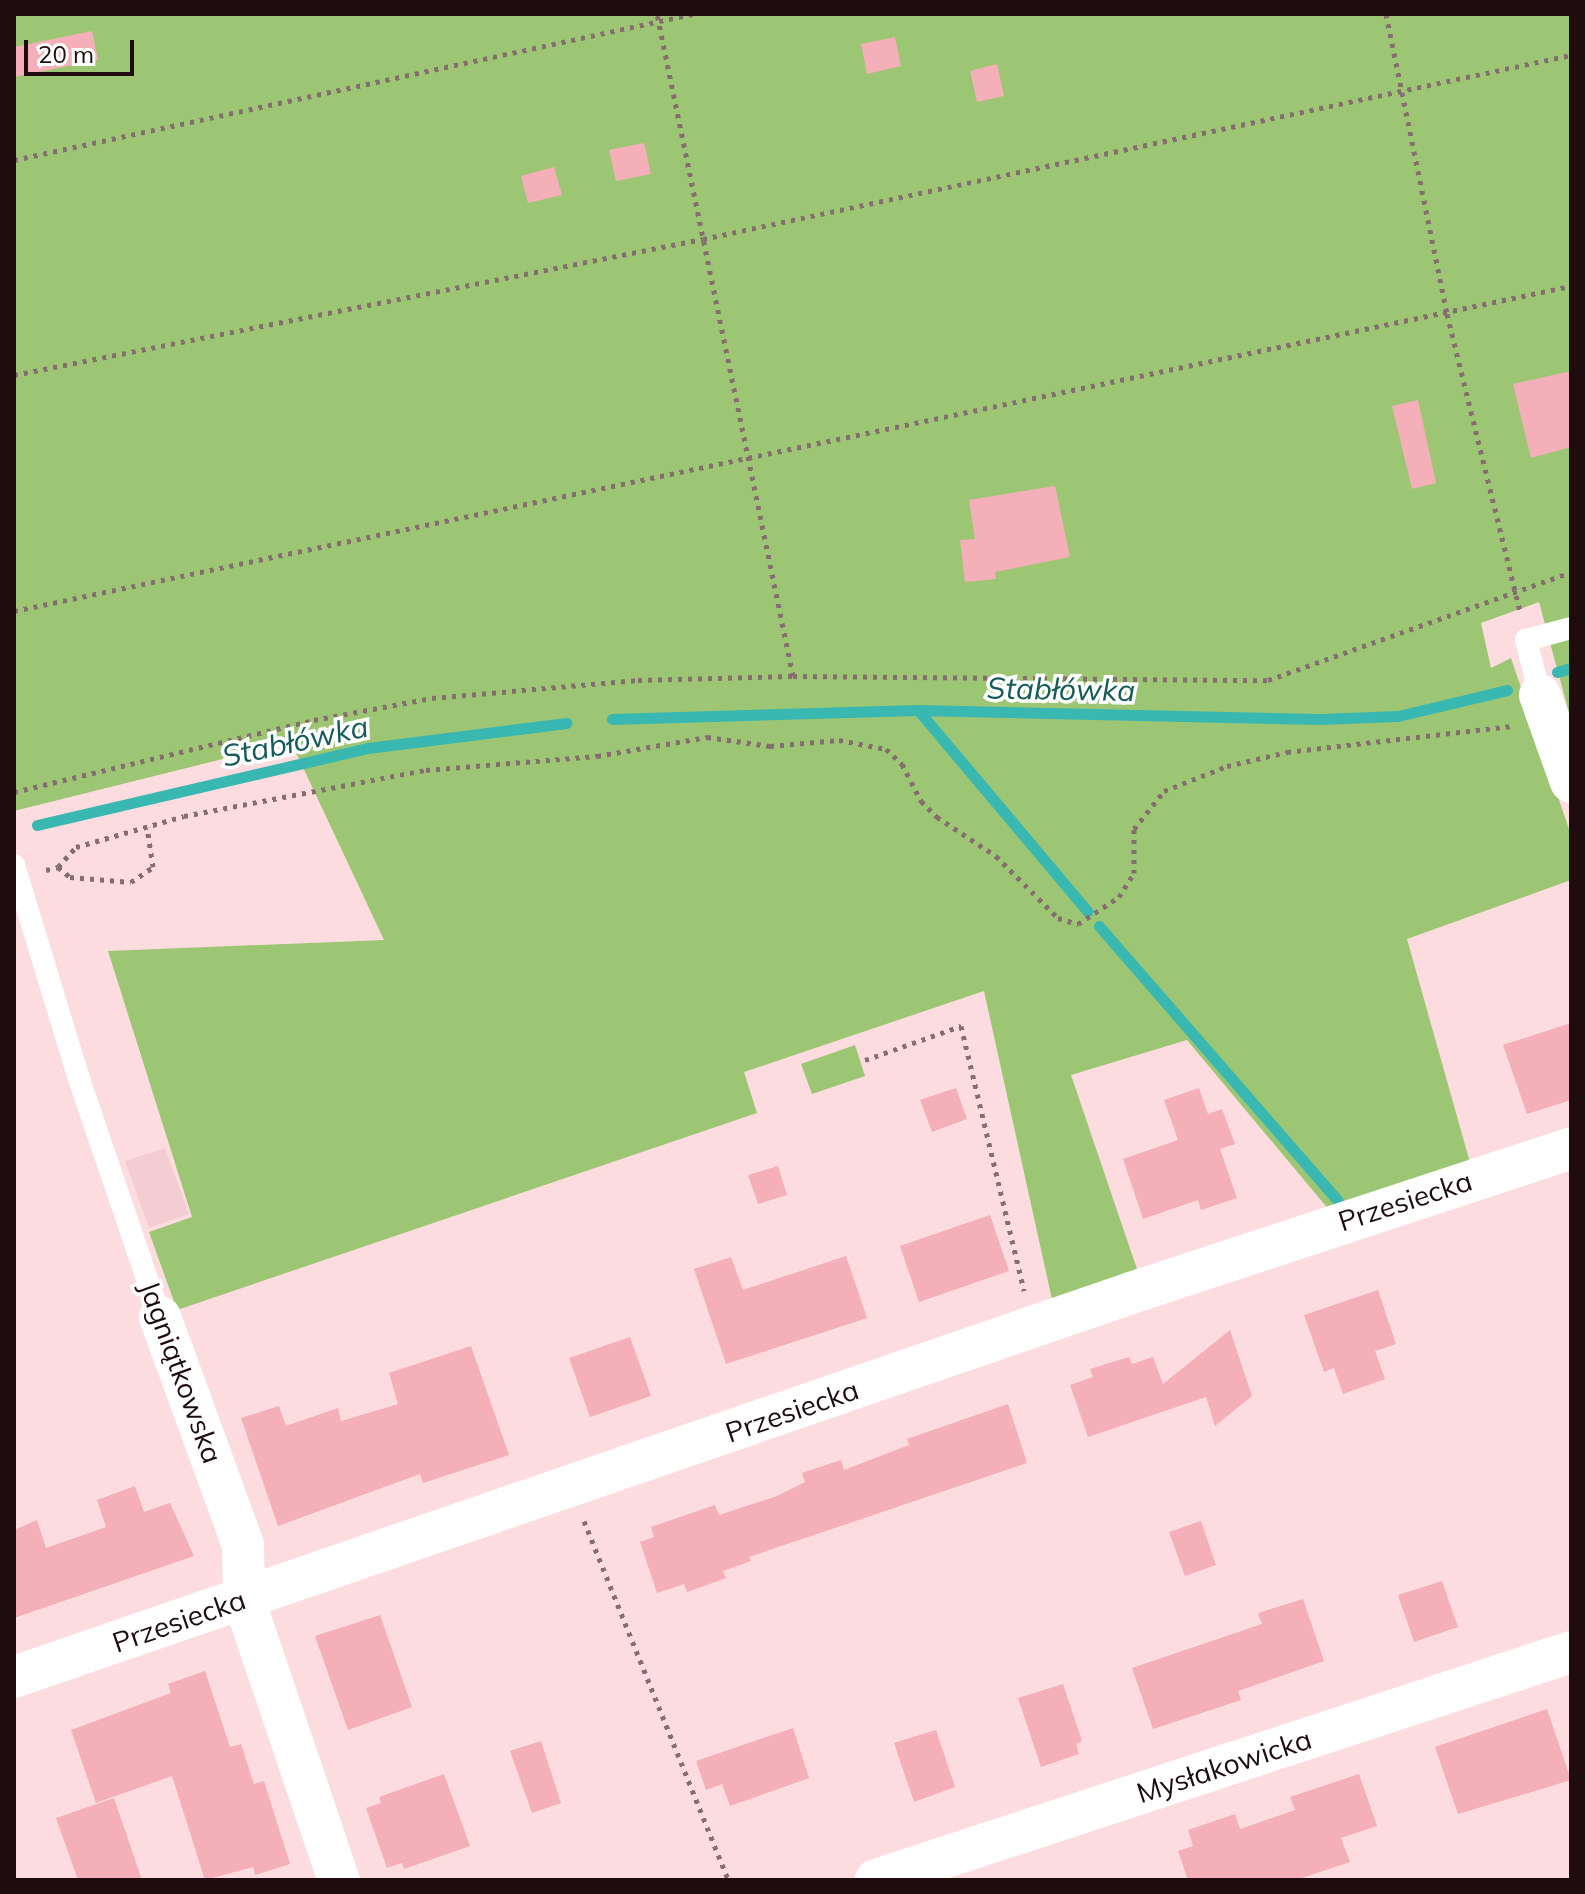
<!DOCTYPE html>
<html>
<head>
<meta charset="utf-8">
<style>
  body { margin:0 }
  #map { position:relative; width:1585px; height:1894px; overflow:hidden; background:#fddcdf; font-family:Mulish,sans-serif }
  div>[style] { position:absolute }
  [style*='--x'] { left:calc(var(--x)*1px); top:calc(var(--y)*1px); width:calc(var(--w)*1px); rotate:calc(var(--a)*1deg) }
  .built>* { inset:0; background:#f3cdd1 }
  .green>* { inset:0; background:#9dc674 }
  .stream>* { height:11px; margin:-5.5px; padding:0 5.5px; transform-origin:5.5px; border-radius:5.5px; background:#39b7b1 }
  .building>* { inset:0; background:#f4afb8 }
  .path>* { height:5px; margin-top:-2.5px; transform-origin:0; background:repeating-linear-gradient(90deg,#866d70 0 4px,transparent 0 10px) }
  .lane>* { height:22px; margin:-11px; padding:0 11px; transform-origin:11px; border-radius:11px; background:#fff }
  .street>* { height:42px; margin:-21px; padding:0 21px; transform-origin:21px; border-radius:21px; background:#fff }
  span { translate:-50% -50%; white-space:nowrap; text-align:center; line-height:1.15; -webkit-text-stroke:7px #fff; paint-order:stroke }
  .street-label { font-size:28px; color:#1e0c0f }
  .water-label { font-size:30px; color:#165b57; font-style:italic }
  .frame { position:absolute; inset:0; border:16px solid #1e0c0f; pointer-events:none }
  .scale { position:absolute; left:24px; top:40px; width:110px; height:36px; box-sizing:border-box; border:4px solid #1e0c0f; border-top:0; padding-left:10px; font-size:24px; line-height:28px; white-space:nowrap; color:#1e0c0f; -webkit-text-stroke:6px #fff; paint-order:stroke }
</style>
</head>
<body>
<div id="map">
  <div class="built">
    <i style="clip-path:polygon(165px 1148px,189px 1214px,149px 1228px,125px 1161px)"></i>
  </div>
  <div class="green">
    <i style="clip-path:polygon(14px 14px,1571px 14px,1571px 720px,1539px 602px,1481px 623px,1491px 668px,1511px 658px,1571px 835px,1571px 880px,1407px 939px,1471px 1166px,1330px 1211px,1187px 1040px,1071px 1075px,1139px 1275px,1053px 1304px,984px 991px,744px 1072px,757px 1113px,177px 1310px,149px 1232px,192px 1217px,108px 951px,384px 940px,291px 742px,14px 811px)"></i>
    <i style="clip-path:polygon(855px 1045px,865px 1076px,812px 1094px,801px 1064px)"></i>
  </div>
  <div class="stream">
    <i style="--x:1557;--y:672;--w:15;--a:-16"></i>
    <i style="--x:918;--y:710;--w:263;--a:49.9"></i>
    <i style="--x:612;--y:719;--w:306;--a:-1.7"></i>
    <i style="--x:918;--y:710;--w:402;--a:1.3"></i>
    <i style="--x:1320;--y:719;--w:78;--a:-2.2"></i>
    <i style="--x:1398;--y:716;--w:112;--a:-13.4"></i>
    <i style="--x:37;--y:825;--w:340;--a:-13.1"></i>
    <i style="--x:368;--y:748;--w:200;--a:-7.2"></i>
    <i style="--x:1099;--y:926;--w:364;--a:49"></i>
  </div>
  <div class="building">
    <i style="clip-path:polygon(92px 31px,98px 60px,14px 77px,14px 47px)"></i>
    <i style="clip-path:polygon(895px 37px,901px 66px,867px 74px,861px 44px)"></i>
    <i style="clip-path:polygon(997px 64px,1004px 96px,977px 102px,970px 71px)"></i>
    <i style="clip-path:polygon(644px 143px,651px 174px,616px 181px,609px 150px)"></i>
    <i style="clip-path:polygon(554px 167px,562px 195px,528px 203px,521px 176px)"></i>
    <i style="clip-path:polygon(1571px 371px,1571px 447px,1531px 458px,1513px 384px)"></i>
    <i style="clip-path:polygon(1418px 400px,1436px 483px,1412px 489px,1392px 406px)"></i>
    <i style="clip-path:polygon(1055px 486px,1070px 557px,995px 572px,996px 579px,965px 582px,960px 540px,975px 539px,969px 500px)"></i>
    <i style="clip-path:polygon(1571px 1023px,1571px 1100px,1527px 1114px,1503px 1045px)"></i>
    <i style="clip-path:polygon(956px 1088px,967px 1119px,932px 1132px,920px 1100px)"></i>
    <i style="clip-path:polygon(1199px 1088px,1208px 1114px,1222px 1109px,1235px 1144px,1220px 1149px,1237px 1198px,1201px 1210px,1198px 1200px,1143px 1219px,1123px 1159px,1178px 1140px,1164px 1100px)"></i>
    <i style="clip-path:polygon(778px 1166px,787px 1195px,758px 1204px,748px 1175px)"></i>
    <i style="clip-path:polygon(990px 1215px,1009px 1271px,919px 1302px,900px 1246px)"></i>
    <i style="clip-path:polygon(846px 1256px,867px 1318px,726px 1364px,694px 1269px,731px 1257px,743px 1290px)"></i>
    <i style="clip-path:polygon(1378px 1290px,1396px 1344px,1375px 1351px,1385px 1379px,1343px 1394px,1334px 1368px,1324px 1372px,1304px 1315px)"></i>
    <i style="clip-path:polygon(1230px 1330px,1252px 1396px,1215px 1426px,1206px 1397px,1088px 1437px,1070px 1385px,1093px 1377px,1090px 1369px,1129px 1357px,1132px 1364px,1153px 1357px,1163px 1384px)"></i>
    <i style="clip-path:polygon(630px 1337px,651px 1396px,590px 1417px,569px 1358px)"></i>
    <i style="clip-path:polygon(471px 1346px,509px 1455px,423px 1483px,420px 1474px,278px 1526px,241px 1418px,279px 1406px,286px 1426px,338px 1408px,341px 1421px,398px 1404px,389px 1373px)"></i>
    <i style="clip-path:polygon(1008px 1404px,1027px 1463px,749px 1557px,751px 1561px,723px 1571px,726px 1578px,707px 1585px,687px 1592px,684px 1584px,657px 1593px,640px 1542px,654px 1537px,651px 1527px,715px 1505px,719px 1515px,777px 1496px,805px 1482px,802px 1473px,841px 1460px,844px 1470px,909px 1445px,907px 1439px)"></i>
    <i style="clip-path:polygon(135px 1486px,144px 1512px,170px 1503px,194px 1556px,14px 1618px,14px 1530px,37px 1520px,46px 1548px,106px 1527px,97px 1500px)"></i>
    <i style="clip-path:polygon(1201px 1521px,1216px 1565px,1185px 1576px,1169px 1532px)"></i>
    <i style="clip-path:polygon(1442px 1581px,1458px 1627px,1414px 1642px,1398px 1595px)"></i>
    <i style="clip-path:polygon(1303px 1599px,1324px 1661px,1238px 1691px,1241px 1700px,1153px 1729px,1132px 1668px,1262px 1624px,1258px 1613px)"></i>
    <i style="clip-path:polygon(380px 1615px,412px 1707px,348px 1730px,315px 1636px)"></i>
    <i style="clip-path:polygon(205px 1671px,230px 1747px,241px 1744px,254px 1784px,264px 1781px,290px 1864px,255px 1875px,253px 1867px,205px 1880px,172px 1776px,96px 1803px,71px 1730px,171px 1693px,168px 1684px)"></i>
    <i style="clip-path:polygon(1063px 1684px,1082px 1741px,1076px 1744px,1079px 1754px,1041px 1767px,1018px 1698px)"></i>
    <i style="clip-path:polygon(1547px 1709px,1571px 1780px,1458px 1814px,1435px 1747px)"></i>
    <i style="clip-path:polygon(793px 1728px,809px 1778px,730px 1806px,722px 1784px,706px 1790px,696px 1761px)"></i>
    <i style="clip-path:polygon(936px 1730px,955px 1787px,914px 1802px,894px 1743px)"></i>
    <i style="clip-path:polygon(541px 1741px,561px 1803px,532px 1813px,510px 1751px)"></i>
    <i style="clip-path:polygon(444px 1774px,470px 1846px,404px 1869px,402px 1863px,387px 1868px,366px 1808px,381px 1803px,379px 1797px)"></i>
    <i style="clip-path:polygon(1359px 1774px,1377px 1826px,1341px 1838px,1350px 1862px,1296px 1880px,1188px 1880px,1178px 1851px,1193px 1846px,1188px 1830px,1235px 1814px,1240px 1829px,1295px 1810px,1290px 1797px)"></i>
    <i style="clip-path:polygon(114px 1798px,142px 1880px,78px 1880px,56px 1818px)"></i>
  </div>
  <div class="path">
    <i style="--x:1386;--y:14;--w:306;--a:78.5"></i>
    <i style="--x:1447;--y:314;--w:307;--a:76.2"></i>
    <i style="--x:14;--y:160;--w:695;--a:-12.14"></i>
    <i style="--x:14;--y:375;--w:702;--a:-11.17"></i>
    <i style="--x:703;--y:239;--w:887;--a:-11.97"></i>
    <i style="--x:14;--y:611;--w:1591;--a:-11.79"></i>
    <i style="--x:793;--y:676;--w:475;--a:0.5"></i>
    <i style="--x:1268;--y:680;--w:322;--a:-19.6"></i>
    <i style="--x:14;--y:792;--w:309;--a:-13.5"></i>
    <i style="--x:314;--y:720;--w:120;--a:-10.6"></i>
    <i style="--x:432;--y:698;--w:207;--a:-5"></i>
    <i style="--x:638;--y:680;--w:155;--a:-1.5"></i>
    <i style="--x:793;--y:676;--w:676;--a:-101.61"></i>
    <i style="--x:58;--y:867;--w:16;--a:40"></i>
    <i style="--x:70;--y:877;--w:61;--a:4.7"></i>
    <i style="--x:131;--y:882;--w:27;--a:-34"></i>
    <i style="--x:153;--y:867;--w:40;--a:-98.5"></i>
    <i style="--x:46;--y:870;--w:12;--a:-14"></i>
    <i style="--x:58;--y:867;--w:27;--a:-48"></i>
    <i style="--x:76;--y:847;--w:112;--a:-16"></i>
    <i style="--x:184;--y:816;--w:246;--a:-10.8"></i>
    <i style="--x:426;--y:770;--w:172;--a:-4.7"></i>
    <i style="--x:597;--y:756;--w:112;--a:-9.8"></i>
    <i style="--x:707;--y:737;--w:64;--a:8.1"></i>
    <i style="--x:770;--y:746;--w:69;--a:-5"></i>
    <i style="--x:839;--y:740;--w:48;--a:10.8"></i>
    <i style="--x:886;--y:749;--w:22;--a:43"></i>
    <i style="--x:902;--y:764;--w:42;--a:62.8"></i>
    <i style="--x:921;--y:801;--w:23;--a:45"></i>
    <i style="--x:937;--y:817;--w:71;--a:33.5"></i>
    <i style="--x:996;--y:856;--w:88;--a:45"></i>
    <i style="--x:1058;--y:918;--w:21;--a:17"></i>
    <i style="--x:1078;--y:924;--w:49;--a:-33.4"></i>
    <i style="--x:1119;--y:897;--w:28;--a:-58"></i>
    <i style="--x:1134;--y:873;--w:44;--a:-90"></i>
    <i style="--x:1134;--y:829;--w:48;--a:-51.7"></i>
    <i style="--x:1164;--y:791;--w:68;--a:-21.6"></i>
    <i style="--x:1227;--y:766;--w:62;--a:-13.1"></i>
    <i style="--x:1287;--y:752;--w:226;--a:-6.6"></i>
    <i style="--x:865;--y:1060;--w:102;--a:-19.5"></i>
    <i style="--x:961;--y:1026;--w:272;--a:76.6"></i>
    <i style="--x:584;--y:1521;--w:387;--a:68.1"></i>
  </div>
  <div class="lane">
    <i style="--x:1540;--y:695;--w:57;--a:-104.3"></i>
    <i style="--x:1526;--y:640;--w:47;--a:-14.9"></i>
    <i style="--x:14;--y:865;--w:220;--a:73.1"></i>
    <i style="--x:78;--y:1076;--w:255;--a:71.2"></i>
  </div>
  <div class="street">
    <i style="--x:1540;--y:695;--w:92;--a:70.4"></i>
    <i style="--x:160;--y:1317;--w:243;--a:70"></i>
    <i style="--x:243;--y:1545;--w:55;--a:89"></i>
    <i style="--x:244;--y:1600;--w:296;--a:71.3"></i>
    <i style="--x:14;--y:1677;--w:1181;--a:-18.97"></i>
    <i style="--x:1131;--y:1293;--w:463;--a:-18.2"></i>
    <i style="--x:876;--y:1880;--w:731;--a:-18.16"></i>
  </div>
  <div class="street-label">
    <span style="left:1405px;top:1201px;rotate:-18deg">Przesiecka</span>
    <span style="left:181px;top:1372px;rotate:70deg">Jagniątkowska</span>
    <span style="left:792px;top:1411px;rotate:-19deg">Przesiecka</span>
    <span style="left:179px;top:1621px;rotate:-19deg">Przesiecka</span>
    <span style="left:1224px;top:1766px;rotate:-18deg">Mysłakowicka</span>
  </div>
  <div class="water-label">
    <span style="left:1061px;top:689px;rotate:1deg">Stabłówka</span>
    <span style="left:295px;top:741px;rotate:-12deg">Stabłówka</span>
  </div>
  <div class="frame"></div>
  <div class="scale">20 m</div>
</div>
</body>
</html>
